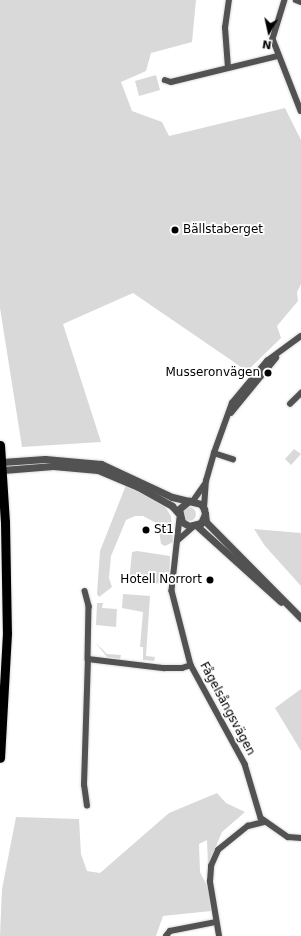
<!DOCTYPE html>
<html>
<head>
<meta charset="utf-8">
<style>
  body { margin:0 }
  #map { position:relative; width:301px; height:936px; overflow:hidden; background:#fff; font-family:"DejaVu Sans",sans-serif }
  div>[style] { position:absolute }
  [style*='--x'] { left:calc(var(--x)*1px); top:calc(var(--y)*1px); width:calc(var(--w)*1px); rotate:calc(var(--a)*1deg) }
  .green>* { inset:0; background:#d9d9d9 }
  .round { border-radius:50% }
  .roads { filter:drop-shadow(0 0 1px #dbdbdb) drop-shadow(0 0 1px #dbdbdb) }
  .minor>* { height:5.5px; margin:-2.75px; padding:0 2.75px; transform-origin:2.75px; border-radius:2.75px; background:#525252 }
  .tertiary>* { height:7px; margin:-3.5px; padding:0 3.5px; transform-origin:3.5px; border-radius:3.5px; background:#525252 }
  .primary>* { height:9px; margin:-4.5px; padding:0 4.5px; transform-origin:4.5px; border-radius:4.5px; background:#000 }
  .dots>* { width:11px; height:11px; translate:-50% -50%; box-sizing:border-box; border:2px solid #fff; border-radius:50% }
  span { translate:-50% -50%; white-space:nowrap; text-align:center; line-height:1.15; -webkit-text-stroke:3.5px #fff; paint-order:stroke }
  .poi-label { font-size:12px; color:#000 }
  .left { translate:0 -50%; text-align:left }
  .right { translate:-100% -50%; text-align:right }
  .street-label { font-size:12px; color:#000 }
  .north { position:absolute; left:249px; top:12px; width:40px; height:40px; -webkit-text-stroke:3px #fff; paint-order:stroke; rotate:189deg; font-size:11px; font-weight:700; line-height:16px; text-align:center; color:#000 }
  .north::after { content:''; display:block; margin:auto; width:14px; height:18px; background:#000; clip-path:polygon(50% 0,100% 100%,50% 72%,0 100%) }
</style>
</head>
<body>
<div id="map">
  <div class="green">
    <i style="clip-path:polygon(0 0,196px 0,192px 42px,151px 53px,146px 71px,121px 82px,132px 111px,162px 122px,169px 136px,285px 108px,301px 140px,301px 284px,297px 292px,298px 301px,277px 326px,281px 338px,247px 371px,133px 293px,63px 324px,101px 442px,22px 447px,0 308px)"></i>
    <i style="clip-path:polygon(156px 75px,160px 90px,139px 96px,135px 81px)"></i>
    <i style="clip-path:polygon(294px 449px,301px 454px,291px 465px,285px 459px)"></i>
    <i style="clip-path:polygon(126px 485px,164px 505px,171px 516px,173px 542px,165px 546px,161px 544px,158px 524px,143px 516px,135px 516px,126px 520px,111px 556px,109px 578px,112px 587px,99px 597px,97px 594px,100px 551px)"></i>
    <i class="round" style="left:182px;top:507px;width:14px;height:14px"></i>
    <i style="clip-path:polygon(254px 529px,301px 533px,301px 586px,265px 546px)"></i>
    <i style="clip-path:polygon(137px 551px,170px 556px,169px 584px,129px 582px,132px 552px)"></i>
    <i style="clip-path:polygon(123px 594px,150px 596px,146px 656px,155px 657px,154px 661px,143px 660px,143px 647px,140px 647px,143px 612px,122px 608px)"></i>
    <i style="clip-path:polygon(97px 603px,103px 603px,102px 608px,117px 609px,116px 627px,96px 625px)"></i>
    <i style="clip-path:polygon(95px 642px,107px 654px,121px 655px,120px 659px,107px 657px)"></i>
    <i style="clip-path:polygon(301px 689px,301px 751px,275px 708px)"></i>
    <i style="clip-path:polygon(217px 793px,226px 803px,245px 812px,222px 832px,208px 865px,207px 840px,199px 844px,200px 872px,209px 890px,211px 911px,163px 916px,156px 936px,0 936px,2px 889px,16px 817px,79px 819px,81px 854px,87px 871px,100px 873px,169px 813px)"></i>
  </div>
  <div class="roads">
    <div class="minor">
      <i style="--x:285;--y:0;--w:41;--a:107.1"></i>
      <i style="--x:273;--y:39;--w:77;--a:68.7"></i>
      <i style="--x:296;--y:0;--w:5;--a:22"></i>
      <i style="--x:228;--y:68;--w:40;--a:-94.3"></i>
      <i style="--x:225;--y:28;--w:28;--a:-82"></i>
      <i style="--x:165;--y:80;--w:6;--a:18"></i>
      <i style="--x:171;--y:82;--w:110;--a:-13.7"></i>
      <i style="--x:290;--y:404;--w:16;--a:-45"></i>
      <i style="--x:231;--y:413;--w:71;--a:-50.7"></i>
      <i style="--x:214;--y:453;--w:20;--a:18"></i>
      <i style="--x:193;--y:501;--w:19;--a:-55"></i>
      <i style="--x:204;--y:508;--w:27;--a:-86"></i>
      <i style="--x:206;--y:481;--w:29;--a:-74"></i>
      <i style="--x:214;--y:453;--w:53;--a:-70.2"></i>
      <i style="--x:232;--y:403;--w:55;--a:-50.2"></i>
      <i style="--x:267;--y:361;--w:42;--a:-36.3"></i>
      <i style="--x:180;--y:518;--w:73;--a:96.3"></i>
      <i style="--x:172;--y:591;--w:76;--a:75.6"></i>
      <i style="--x:191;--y:665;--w:113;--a:61.4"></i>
      <i style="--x:245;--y:764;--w:56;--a:73.5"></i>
      <i style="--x:261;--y:818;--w:33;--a:35"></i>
      <i style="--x:288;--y:837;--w:13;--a:4"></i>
      <i style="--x:178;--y:540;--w:20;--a:-41"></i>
      <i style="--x:85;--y:591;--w:16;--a:75"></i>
      <i style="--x:89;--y:606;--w:53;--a:91.1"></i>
      <i style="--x:87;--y:806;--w:21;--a:-98"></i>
      <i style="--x:84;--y:785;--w:126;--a:-88.2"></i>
      <i style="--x:88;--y:659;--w:77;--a:6.8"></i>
      <i style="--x:164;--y:668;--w:18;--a:0"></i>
      <i style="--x:182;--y:668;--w:9;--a:-18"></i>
      <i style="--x:166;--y:936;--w:6;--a:-51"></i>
      <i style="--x:170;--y:931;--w:47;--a:-11.1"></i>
      <i style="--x:219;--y:936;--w:55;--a:-99.5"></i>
      <i style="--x:210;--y:882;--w:16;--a:-86"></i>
      <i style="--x:211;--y:866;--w:17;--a:-66"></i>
      <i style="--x:218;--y:850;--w:38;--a:-39"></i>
      <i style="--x:248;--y:826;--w:16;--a:-14"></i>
    </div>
    <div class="tertiary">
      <i style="--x:2;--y:462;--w:43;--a:-4"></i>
      <i style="--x:45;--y:459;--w:56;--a:5.1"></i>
      <i style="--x:101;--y:464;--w:78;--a:24.9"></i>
      <i style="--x:172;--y:497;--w:17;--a:13"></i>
      <i style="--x:3;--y:470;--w:50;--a:-4.6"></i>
      <i style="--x:53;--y:466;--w:45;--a:5.1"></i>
      <i style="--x:98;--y:470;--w:43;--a:23"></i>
      <i style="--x:138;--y:487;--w:39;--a:29"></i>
      <i style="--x:172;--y:506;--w:11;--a:49"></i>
      <i style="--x:205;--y:514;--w:10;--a:114"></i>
      <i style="--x:201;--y:523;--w:12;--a:166"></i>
      <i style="--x:189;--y:526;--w:8;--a:-150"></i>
      <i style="--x:182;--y:522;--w:13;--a:-103"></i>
      <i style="--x:179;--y:509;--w:13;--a:-39"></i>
      <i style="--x:189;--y:501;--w:12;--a:14"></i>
      <i style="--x:201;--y:504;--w:6;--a:59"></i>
      <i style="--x:204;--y:509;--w:5;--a:79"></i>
      <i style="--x:205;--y:514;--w:8;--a:83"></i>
      <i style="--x:206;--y:522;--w:135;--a:45.3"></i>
      <i style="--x:197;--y:526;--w:113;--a:42.1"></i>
    </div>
    <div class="primary">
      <i style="--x:0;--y:445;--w:77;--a:86.3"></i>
      <i style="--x:5;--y:522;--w:111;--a:89"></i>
      <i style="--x:7;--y:633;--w:125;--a:93.2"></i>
    </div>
  </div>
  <div class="dots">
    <i style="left:175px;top:230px;background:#000"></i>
    <i style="left:268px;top:373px;background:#000"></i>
    <i style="left:146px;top:530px;background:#000"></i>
    <i style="left:210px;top:580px;background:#000"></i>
  </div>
  <div class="poi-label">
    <span class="left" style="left:183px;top:230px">Bällstaberget</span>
    <span class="right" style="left:260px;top:373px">Musseronvägen</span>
    <span class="left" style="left:154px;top:530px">St1</span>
    <span class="right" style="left:202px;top:580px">Hotell Norrort</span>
  </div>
  <div class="street-label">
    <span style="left:227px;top:709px;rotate:62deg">Fågelsångsvägen</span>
  </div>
  <div class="north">N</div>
</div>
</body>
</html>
